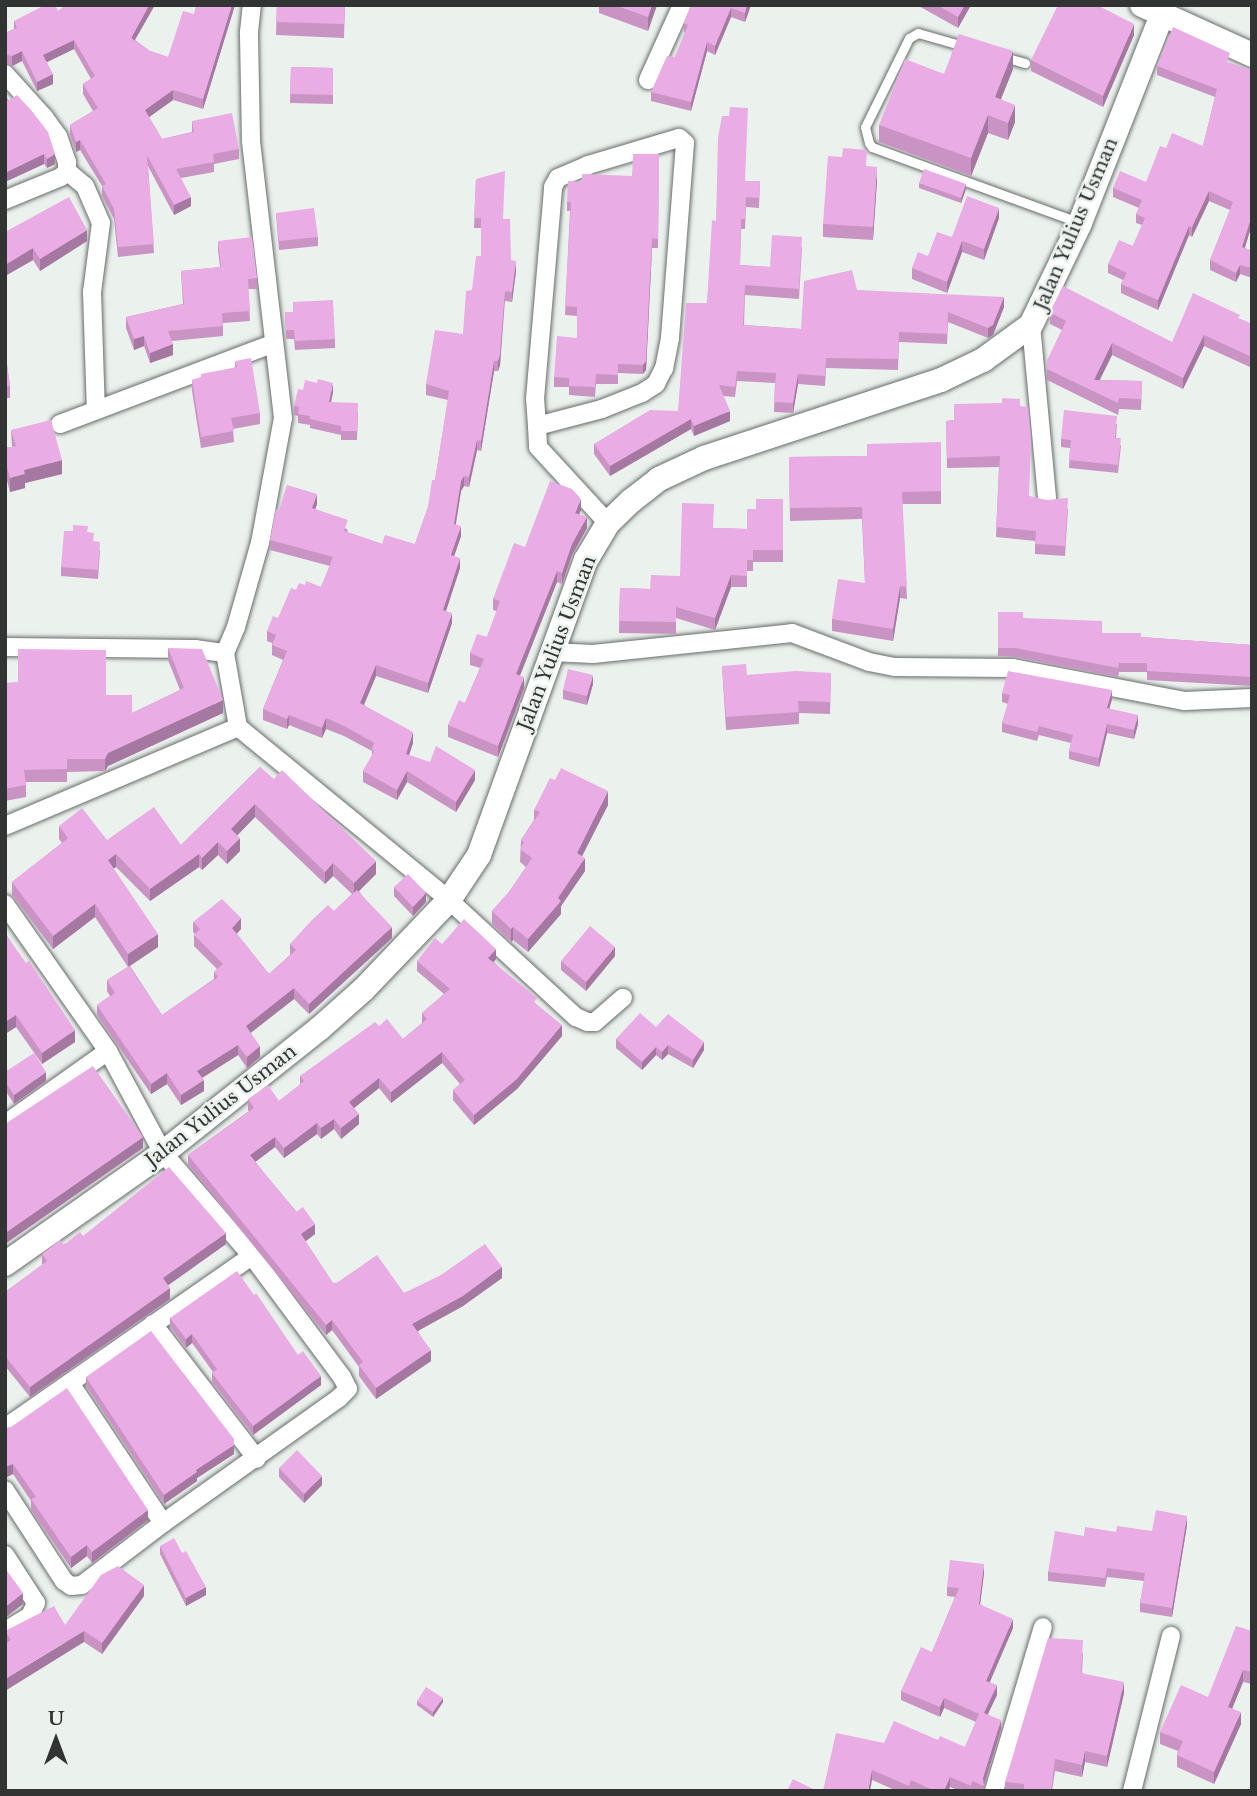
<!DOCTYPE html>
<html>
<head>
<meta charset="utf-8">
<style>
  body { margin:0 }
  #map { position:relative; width:1257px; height:1796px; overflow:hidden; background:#ebf2ee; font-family:"Libre Baskerville",serif }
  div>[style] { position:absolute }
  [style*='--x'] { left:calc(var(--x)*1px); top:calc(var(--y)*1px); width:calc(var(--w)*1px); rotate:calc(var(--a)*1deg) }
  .roads { filter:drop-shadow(0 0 2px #676c69) drop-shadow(0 0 2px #676c69) }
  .lane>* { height:9px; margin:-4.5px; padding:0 4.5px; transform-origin:4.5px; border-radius:4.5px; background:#fff }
  .street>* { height:18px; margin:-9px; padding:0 9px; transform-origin:9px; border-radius:9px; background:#fff }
  .secondary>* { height:24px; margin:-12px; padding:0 12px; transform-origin:12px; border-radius:12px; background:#fff }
  .wall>* { inset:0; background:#c994c4 }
  .shaded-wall>* { inset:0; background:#a478a0 }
  .building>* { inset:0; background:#eaace4 }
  span { translate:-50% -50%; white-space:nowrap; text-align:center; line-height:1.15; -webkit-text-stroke:5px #ebf2ee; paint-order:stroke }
  .street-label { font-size:19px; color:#323433 }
  .frame { position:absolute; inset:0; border:7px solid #323433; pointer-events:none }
  .north { position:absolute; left:21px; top:1705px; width:70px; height:70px; -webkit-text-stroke:5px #ebf2ee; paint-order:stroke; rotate:0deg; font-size:19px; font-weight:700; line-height:28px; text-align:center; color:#323433 }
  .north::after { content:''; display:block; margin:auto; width:24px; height:32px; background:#323433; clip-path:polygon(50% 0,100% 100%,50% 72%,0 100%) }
</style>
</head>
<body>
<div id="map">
  <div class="roads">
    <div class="lane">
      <i style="--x:967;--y:47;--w:51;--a:-164.1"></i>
      <i style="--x:918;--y:33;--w:10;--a:151"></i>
      <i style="--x:909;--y:38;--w:99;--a:116.3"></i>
      <i style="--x:865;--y:127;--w:16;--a:76"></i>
      <i style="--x:869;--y:143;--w:5;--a:53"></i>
      <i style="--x:872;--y:147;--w:219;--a:20"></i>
      <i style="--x:1004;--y:57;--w:22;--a:16"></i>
    </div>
    <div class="street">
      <i style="--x:5;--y:74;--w:58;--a:47.8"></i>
      <i style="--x:44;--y:117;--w:24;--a:54"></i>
      <i style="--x:58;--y:136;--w:28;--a:71"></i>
      <i style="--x:67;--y:162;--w:9;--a:90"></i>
      <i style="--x:67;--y:171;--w:8;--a:135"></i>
      <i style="--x:61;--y:177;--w:61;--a:157.7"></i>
      <i style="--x:648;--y:80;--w:82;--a:-65.6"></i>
      <i style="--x:679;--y:138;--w:8;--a:40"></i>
      <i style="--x:685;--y:143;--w:196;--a:94.4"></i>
      <i style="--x:670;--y:338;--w:31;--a:101"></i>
      <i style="--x:664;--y:368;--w:18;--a:117"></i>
      <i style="--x:656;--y:384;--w:17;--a:147"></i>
      <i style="--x:642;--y:393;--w:43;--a:158.2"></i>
      <i style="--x:602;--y:409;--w:67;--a:165.3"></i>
      <i style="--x:537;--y:426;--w:27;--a:-94"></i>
      <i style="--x:535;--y:399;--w:213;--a:-85.1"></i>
      <i style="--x:553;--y:187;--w:10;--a:-61"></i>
      <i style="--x:558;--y:178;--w:33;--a:-23"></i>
      <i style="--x:588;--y:165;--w:95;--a:-16.5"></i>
      <i style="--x:67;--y:171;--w:23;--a:40"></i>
      <i style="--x:85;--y:186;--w:40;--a:66.6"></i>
      <i style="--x:101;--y:223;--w:70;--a:97.4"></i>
      <i style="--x:92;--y:292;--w:118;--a:88.1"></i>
      <i style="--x:1031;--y:325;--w:175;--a:84.7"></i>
      <i style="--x:60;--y:424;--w:229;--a:-20.7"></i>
      <i style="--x:537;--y:426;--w:21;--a:87"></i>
      <i style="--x:538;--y:447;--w:103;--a:47.4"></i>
      <i style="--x:5;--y:647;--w:190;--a:0.6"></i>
      <i style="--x:195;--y:649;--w:30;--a:8"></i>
      <i style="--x:225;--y:653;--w:75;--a:80"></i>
      <i style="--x:238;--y:727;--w:273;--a:39.3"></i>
      <i style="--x:449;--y:900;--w:173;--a:42.7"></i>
      <i style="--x:576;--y:1017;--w:12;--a:24"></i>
      <i style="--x:587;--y:1022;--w:8;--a:0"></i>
      <i style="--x:595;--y:1022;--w:37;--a:-41"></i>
      <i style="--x:551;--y:652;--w:42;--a:2.7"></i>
      <i style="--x:593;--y:654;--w:200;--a:-6"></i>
      <i style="--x:792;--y:633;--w:82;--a:20.6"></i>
      <i style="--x:869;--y:662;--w:26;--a:11"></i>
      <i style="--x:895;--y:667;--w:118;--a:0.5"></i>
      <i style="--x:1013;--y:668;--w:175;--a:10.9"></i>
      <i style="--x:1185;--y:701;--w:67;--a:-2.6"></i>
      <i style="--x:225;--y:653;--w:28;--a:-67"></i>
      <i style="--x:236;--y:627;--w:87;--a:-74.1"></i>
      <i style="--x:260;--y:543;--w:127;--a:-79.6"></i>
      <i style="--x:283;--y:418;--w:280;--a:-96.6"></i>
      <i style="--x:251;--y:140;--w:108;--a:-91.1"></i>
      <i style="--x:249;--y:32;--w:27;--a:-84"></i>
      <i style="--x:5;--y:826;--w:253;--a:-23"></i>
      <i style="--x:5;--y:904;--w:179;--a:55"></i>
      <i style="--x:108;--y:1051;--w:116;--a:61.7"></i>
      <i style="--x:163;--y:1153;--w:136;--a:49.2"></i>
      <i style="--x:252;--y:1256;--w:151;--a:53.4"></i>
      <i style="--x:342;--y:1377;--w:13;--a:63"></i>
      <i style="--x:348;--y:1389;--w:13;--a:135"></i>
      <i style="--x:339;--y:1398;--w:216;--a:144.6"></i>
      <i style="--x:163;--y:1523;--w:102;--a:142.6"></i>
      <i style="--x:82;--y:1585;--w:11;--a:175"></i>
      <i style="--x:71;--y:1586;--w:9;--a:-144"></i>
      <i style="--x:64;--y:1581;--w:108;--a:-123"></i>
      <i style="--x:5;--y:1124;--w:126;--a:-35.3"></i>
      <i style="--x:153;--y:1324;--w:170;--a:52.4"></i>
      <i style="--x:70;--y:1383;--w:168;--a:56.4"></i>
      <i style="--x:5;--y:1428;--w:301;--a:-34.9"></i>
      <i style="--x:5;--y:1555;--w:57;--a:57.1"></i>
      <i style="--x:36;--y:1603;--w:14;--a:115"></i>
      <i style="--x:30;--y:1616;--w:29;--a:149"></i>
      <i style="--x:994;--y:1791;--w:171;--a:-73.4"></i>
      <i style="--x:1132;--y:1791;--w:160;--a:-75.9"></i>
    </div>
    <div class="secondary">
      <i style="--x:1142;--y:5;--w:121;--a:24.4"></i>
      <i style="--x:5;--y:1264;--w:193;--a:-35.1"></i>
      <i style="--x:163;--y:1153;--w:199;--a:-38.5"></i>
      <i style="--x:319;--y:1029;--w:59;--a:-41.6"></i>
      <i style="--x:363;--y:990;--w:124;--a:-46.3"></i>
      <i style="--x:449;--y:900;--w:54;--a:-56.3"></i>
      <i style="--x:479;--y:855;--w:314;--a:-70.1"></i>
      <i style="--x:586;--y:560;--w:43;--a:-59.3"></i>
      <i style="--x:608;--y:523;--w:32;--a:-44"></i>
      <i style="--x:631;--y:501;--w:36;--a:-38"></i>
      <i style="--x:659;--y:479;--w:50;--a:-25"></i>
      <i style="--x:704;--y:458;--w:250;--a:-18.2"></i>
      <i style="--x:941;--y:380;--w:47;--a:-25.5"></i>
      <i style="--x:983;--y:360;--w:59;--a:-36.1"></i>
      <i style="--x:1031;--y:325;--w:113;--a:-64.3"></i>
      <i style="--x:1080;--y:223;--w:224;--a:-68.5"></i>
    </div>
  </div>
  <div class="wall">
    <i style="clip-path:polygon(235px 5px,203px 109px,173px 100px,149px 117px,162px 139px,192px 132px,192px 121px,239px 149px,239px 159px,214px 164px,214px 172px,181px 178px,191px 206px,174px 215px,148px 166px,154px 253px,118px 257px,114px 219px,102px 196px,102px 186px,80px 150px,76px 152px,70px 135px,70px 125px,93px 111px,83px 94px,83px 84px,91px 79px,74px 49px,47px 62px,53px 84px,37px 91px,22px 61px,12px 66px,5px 63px,5px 33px,14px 29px,14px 21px,58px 11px,135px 40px,150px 51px,168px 57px,194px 14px)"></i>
    <i style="clip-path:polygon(277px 5px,345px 5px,344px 38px,276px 35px)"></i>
    <i style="clip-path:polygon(599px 5px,657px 5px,648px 31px,599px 13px)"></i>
    <i style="clip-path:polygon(691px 5px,751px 5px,745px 22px,731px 17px,715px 55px,707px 51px,691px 111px,651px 101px,651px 92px,675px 57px,685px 33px,684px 32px,684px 23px)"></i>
    <i style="clip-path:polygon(917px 5px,971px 5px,958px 28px)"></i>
    <i style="clip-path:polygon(1134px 35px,1103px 107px,1031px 71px,1031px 60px)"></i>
    <i style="clip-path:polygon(1230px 63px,1252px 71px,1252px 224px,1245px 248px,1252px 251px,1252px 278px,1240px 274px,1236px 282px,1210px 270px,1210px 260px,1230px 210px,1209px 201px,1192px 237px,1189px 235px,1158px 310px,1121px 293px,1121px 284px,1123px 280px,1108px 273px,1108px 264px,1133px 246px,1142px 225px,1136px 223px,1136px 214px,1139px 208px,1113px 197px,1113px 188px,1146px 182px,1166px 148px,1203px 146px,1215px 97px,1157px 75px,1157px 66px)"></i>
    <i style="clip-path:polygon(291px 67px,333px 68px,333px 104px,290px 103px)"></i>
    <i style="clip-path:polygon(1013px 69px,1001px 99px,1015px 122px,1008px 140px,988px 133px,971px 176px,879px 142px,879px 125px,944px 74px)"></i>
    <i style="clip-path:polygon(5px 95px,55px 164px,47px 168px,44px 164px,5px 182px,5px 188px)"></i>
    <i style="clip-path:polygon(659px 154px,658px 248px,652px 248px,646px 370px,643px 374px,618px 373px,618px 384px,596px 384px,595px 397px,569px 395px,569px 387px,554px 387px,554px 377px,577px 338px,577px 316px,565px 315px,570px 211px,567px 211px,567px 202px,582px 182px,632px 176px)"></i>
    <i style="clip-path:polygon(867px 166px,877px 180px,873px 240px,823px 237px,823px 224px)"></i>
    <i style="clip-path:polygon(476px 179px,503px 219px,511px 260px,516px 271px,512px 302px,505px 301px,500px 365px,498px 371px,494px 371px,481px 451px,477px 450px,469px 487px,464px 486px,461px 491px,456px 524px,461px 536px,454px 556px,460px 568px,446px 611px,452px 623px,428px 693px,376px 676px,364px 705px,413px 743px,409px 755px,475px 780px,456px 812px,407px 782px,397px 800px,363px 782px,363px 771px,372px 756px,372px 751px,344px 736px,326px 729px,322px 738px,289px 725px,287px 729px,263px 720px,263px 709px,283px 660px,272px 655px,272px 643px,267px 641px,267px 631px,278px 618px,296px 590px,305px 585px,321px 587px,330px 566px,270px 550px,270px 540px,279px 510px,317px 504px,315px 509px,348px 530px,347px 532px,382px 544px,415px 544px,428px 507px,435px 480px,448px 400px,426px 395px,426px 384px,463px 334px,472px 290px,481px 256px,481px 228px,474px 228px)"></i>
    <i style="clip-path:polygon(746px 181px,760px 181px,759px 208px,746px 207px,745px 229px,741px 229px,740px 265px,770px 267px,802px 247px,799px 299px,745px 295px,744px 325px,801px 329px,857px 290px,1004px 307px,993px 335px,988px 338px,948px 322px,947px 344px,899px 342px,898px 370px,826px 368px,825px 386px,798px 384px,793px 413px,774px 412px,775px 383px,737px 381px,735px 397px,723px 396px,730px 421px,694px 436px,691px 429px,610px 476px,594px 454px,594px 444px,678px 411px,707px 303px,716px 221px)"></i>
    <i style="clip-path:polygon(919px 183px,966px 189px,961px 203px,919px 188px)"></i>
    <i style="clip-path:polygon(276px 213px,318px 237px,318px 246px,279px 250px)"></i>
    <i style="clip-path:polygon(999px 218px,984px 260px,962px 252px,947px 293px,912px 279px,912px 268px,952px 237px)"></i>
    <i style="clip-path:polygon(5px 232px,87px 241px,40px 271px,33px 260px,5px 276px)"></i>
    <i style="clip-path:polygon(218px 241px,257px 278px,257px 289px,248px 289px,250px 321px,223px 323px,223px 336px,172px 341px,173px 355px,150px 363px,144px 346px,134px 350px,126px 328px,126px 317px,183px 304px,181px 271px,220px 267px,218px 251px)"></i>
    <i style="clip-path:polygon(293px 302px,335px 339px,335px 348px,295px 350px,294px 339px,286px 339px,285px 312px,293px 312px)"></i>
    <i style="clip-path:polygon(5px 312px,7px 326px,7px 337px,5px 338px)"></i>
    <i style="clip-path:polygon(1050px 312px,1172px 342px,1240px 319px,1252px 324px,1252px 368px,1204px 346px,1183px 389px,1112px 355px,1100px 380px,1142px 381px,1141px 410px,1119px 409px,1118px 415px,1047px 380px,1047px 361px,1062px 330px,1050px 324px)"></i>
    <i style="clip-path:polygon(5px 350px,10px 386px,10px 398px,5px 398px)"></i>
    <i style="clip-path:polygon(235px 361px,260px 413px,260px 424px,233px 429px,234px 442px,201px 448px,192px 391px,192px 380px,235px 368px)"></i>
    <i style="clip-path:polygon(303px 390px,333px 392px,331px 402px,358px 412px,357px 440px,341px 440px,341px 435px,310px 428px,310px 425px,298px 423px,298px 416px,294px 415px,294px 406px)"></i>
    <i style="clip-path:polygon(1020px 406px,1029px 496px,1068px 509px,1065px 556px,1035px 554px,1035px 541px,996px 537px,999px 467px,947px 468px,946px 421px,954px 420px)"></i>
    <i style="clip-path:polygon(1117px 424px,1116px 438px,1121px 446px,1118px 473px,1069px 468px,1070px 448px,1061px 447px,1061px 439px)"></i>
    <i style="clip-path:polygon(11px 430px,62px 474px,25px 483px,25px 488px,10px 492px,5px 473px,5px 448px,12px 447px)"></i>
    <i style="clip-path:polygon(941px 442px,941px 504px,902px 504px,907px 599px,900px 598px,893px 641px,832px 631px,832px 619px,865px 583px,862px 519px,790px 521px,789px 457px,867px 456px)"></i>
    <i style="clip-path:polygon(783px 499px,783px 562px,753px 562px,753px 571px,747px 571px,747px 587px,731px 587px,715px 630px,676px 618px,676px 634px,619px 633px,620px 588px,650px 589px,680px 576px,714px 528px,747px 529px,756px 509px)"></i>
    <i style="clip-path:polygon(581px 510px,579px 514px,587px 528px,572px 555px,562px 584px,557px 582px,520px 676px,524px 688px,498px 757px,448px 737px,448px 725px,465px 703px,480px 668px,470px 665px,470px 653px,487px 637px,497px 611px,493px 610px,493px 599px,525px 547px)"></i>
    <i style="clip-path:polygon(87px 532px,100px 551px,98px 579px,61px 576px,61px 567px)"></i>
    <i style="clip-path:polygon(998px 612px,1023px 618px,1102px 633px,1141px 637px,1252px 645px,1252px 686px,1147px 680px,1147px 672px,1119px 672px,1118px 677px,1015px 657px,998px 656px)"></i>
    <i style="clip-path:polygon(168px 648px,223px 713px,108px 766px,105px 771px,67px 772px,67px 782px,26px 782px,26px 797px,5px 801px,5px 683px,106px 695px,132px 713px,180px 690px,168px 660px)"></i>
    <i style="clip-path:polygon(722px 666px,747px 675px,831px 673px,830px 714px,799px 713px,799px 724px,726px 730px)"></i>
    <i style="clip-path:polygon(593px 684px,587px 705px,563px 699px,563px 690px)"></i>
    <i style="clip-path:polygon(1002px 693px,1112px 699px,1109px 709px,1138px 724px,1134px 739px,1107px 733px,1099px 767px,1069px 759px,1069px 751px,1071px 743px,1039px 735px,1037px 741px,1002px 732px,1002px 723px,1008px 704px,1002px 702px)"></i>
    <i style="clip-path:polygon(evenodd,260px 767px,376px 874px,359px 891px,392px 938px,309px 1014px,294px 999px,251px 1033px,260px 1057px,247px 1068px,238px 1055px,202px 1078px,204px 1091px,181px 1105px,167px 1084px,151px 1094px,97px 1015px,97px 1005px,110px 996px,107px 991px,107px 980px,128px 967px,95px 917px,53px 949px,12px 895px,12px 882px,62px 843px,59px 839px,59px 826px,107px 840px,181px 845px,260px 767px,255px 817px,325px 884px,333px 876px,352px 894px,334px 911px,290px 944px,290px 955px,269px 974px,237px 934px,241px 929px,193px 922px,193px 932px,195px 934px,194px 935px,194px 946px,217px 969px,214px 972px,214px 979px,162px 1015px,130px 966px,158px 947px,113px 868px,116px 867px,150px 901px,199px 867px,202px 870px,218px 855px,227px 864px,240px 851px,237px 835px,255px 817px)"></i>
    <i style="clip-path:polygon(608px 805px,582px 856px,585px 871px,561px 906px,561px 914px,528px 952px,513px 940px,511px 942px,492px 924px,492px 911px,509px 892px,526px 867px,520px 862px,521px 840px,534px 820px,534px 810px)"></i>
    <i style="clip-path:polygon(394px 887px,426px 902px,413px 916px,394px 896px)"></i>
    <i style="clip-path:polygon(5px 933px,75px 1042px,42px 1064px,16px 1027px,5px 1034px)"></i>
    <i style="clip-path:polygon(442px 944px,496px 959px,494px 962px,537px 1005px,562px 1036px,517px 1089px,474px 1125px,453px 1100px,453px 1090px,460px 1084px,442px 1063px,391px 1103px,379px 1088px,354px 1108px,359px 1124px,341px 1139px,334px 1129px,321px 1139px,317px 1134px,284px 1158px,275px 1147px,255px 1162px,315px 1234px,305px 1241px,333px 1283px,404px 1293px,502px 1278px,463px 1306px,418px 1331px,431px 1361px,376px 1399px,359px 1376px,359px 1367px,332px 1330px,326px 1335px,188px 1165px,188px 1155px,249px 1111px,248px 1110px,248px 1099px,279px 1101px,300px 1085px,300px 1076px,379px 1026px,403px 1039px,422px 1023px,422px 1013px,444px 994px,417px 971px,417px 961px)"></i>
    <i style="clip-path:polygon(615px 956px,586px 991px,561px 970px,561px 961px)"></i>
    <i style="clip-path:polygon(656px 1027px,704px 1050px,693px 1068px,668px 1054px,662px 1060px,656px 1055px,642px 1070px,616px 1048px,616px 1039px)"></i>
    <i style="clip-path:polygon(5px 1072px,46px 1081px,14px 1104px,5px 1090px)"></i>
    <i style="clip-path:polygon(83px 1236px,226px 1244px,168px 1285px,170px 1299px,30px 1397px,5px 1366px,5px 1292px,42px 1265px,42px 1254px)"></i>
    <i style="clip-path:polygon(170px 1318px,298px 1355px,321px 1385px,253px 1435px,212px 1382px,212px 1373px,213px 1372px,192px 1343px,186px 1348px,170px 1327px)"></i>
    <i style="clip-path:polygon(86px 1377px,234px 1439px,234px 1454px,197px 1478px,197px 1481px,164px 1504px,86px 1386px)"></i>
    <i style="clip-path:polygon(5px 1428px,148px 1520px,92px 1563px,87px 1556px,71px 1568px,31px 1510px,31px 1501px,13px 1474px,5px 1478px)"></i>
    <i style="clip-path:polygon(279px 1468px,322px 1485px,304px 1503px,279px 1477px)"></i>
    <i style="clip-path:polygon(1187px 1525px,1172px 1617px,1140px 1612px,1140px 1603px,1144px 1581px,1107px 1577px,1105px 1587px,1048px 1581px,1048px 1572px,1084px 1536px,1116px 1532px,1152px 1531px)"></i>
    <i style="clip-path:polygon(160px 1546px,206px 1595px,186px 1606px,160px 1554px)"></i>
    <i style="clip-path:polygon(984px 1573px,980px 1604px,1013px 1628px,990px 1682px,997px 1695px,988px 1714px,1001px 1729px,984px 1785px,984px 1791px,960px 1791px,950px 1787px,948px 1791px,897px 1791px,872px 1780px,823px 1791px,884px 1743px,938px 1740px,965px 1747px,976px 1722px,944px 1708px,940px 1717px,901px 1700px,901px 1691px,932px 1652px,955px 1597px,947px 1596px,947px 1587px)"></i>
    <i style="clip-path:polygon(144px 1596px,102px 1654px,84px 1642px,6px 1643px,5px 1642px,5px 1631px,65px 1625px)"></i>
    <i style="clip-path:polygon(1252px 1631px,1252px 1684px,1243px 1682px,1232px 1708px,1241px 1724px,1214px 1784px,1177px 1767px,1177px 1755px,1178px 1751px,1160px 1744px,1160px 1732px,1208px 1697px)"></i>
    <i style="clip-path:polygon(1083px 1652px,1082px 1673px,1124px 1693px,1107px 1767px,1085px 1762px,1082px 1777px,1055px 1771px,1052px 1791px,1005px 1791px,1005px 1782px)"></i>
    <i style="clip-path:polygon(417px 1701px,443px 1702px,433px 1717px,417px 1705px)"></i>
  </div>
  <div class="shaded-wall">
    <i style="clip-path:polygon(149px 5px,155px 5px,131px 47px,131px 38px)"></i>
    <i style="clip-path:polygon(232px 5px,235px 5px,203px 109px,203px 99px)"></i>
    <i style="clip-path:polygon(652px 5px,657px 5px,648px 31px,648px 17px)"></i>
    <i style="clip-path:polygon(747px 5px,751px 5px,745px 22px,745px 13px)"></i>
    <i style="clip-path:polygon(965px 5px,971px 5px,958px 28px,958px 17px)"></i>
    <i style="clip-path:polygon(731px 8px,731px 17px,715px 55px,715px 46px)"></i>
    <i style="clip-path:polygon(1134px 24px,1134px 35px,1103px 107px,1103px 96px)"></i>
    <i style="clip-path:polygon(74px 40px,74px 49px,43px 64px,43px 55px)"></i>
    <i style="clip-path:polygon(707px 42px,707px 51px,691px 111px,691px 102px)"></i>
    <i style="clip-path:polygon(22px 51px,22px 61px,12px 66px,12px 56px)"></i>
    <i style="clip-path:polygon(1013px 51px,1013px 69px,995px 114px,995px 97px)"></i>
    <i style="clip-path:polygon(53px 74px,53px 84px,37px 91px,37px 82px)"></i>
    <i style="clip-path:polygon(173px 90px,173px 100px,145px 120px,145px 110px)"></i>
    <i style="clip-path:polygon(1015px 105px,1015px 122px,1008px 140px,1008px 123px)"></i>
    <i style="clip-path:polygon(988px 115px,988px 133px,971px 176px,971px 158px)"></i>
    <i style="clip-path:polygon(80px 140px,80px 150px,76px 152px,76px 142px)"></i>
    <i style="clip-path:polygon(44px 154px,44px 164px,5px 182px,5px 188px,5px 173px)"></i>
    <i style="clip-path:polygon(55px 154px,55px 164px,47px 168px,47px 159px)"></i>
    <i style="clip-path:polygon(877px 167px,877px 180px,873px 240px,873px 227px)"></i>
    <i style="clip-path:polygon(966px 184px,966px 189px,961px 203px,961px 198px)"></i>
    <i style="clip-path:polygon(1209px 191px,1209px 201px,1192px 237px,1192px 227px)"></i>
    <i style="clip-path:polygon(191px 197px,191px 206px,174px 215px,174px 205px)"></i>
    <i style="clip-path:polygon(999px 208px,999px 218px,984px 260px,984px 249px)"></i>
    <i style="clip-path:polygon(1252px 215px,1252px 224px,1242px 256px,1242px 247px)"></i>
    <i style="clip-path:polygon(1189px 226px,1189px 235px,1158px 310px,1158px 300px)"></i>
    <i style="clip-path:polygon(87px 230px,87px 241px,40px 271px,40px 259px)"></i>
    <i style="clip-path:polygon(962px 241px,962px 252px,947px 293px,947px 282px)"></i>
    <i style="clip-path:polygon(33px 248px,33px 260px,5px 276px,5px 265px)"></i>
    <i style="clip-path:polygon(652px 248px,646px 370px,643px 374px,643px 365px)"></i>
    <i style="clip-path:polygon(516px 261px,516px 271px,512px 302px,512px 292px)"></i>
    <i style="clip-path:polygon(1240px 265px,1240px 274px,1236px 282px,1236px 273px)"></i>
    <i style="clip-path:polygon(505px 291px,500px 365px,498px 371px,498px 361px)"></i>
    <i style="clip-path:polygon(1004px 297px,1004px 307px,993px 335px,988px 338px,988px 328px)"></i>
    <i style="clip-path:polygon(1204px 335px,1204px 346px,1183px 389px,1183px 378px)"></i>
    <i style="clip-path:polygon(144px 336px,144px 346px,134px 350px,134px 339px)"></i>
    <i style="clip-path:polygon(1112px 343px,1112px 355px,1094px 391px,1094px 380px)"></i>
    <i style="clip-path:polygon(173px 344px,173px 355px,150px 363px,150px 353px)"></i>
    <i style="clip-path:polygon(494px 361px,494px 371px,481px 451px,481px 441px)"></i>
    <i style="clip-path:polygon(798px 374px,798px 384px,793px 413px,793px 403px)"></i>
    <i style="clip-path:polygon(333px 383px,333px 392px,329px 411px,329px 402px)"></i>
    <i style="clip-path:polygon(730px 411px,730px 421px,694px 436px,694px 426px)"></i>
    <i style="clip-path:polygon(691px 419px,691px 429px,610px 476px,610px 466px)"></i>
    <i style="clip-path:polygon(477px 440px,477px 450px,469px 487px,469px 477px)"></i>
    <i style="clip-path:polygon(62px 460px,62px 474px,25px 483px,25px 488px,10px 492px,10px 478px,24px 470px)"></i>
    <i style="clip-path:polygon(464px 476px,464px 486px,461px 491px,454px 534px,454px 524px,461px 481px)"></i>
    <i style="clip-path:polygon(317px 494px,317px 504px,312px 518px,312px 508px)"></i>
    <i style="clip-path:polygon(581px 499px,581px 510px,575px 524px,575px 513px)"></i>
    <i style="clip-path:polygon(587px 517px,587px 528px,572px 555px,562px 584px,562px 573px,572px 544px)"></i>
    <i style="clip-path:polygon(461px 526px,461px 536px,451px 565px,451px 555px)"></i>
    <i style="clip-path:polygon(460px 558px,460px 568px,443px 620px,443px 610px)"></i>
    <i style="clip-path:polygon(557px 571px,557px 582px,516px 685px,516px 674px)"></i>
    <i style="clip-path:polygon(731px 575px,731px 587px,715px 630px,715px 618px)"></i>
    <i style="clip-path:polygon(900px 586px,900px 598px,893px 641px,893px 629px)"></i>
    <i style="clip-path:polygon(452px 613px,452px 623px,428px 693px,428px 683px)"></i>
    <i style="clip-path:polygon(376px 665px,376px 676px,360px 714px,360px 703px)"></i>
    <i style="clip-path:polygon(593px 675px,593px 684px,587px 705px,587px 696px)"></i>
    <i style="clip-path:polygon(524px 677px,524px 688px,498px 757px,498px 746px)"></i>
    <i style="clip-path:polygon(1112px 690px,1112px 699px,1107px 717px,1107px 708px)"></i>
    <i style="clip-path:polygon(223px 700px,223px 713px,108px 766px,105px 771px,105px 759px,108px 753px)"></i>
    <i style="clip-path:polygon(289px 715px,289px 725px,287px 729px,287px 719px)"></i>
    <i style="clip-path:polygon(1138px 715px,1138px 724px,1134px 739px,1134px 730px)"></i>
    <i style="clip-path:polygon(326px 718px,326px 729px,322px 738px,322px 728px)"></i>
    <i style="clip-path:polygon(1107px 724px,1107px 733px,1099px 767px,1099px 758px)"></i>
    <i style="clip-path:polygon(413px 732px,413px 743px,406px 764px,406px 754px)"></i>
    <i style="clip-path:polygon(475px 770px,475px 780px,456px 812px,456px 802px)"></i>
    <i style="clip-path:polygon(407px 771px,407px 782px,397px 800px,397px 790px)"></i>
    <i style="clip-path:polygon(608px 791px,608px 805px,577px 866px,577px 853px)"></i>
    <i style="clip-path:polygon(255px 804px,255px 817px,231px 842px,231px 829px)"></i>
    <i style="clip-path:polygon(240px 838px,240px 851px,227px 864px,227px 851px)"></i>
    <i style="clip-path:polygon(218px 842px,218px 855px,202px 870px,202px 858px)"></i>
    <i style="clip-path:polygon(116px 854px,116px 867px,108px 873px,108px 860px)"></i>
    <i style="clip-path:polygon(199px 854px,199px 867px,150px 901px,150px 889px)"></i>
    <i style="clip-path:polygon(585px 858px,585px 871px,561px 906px,561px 914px,528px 952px,528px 939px)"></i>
    <i style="clip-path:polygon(376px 861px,376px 874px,354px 896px,354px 883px)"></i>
    <i style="clip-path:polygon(333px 863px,333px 876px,325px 884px,325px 872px)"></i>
    <i style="clip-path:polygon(426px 893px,426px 902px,413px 916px,413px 907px)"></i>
    <i style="clip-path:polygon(95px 904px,95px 917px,53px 949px,53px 936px)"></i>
    <i style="clip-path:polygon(241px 918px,241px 929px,232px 938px,232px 928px)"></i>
    <i style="clip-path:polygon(392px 927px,392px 938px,309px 1014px,309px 1004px)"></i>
    <i style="clip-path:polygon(513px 927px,513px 940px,511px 942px,511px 929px)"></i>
    <i style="clip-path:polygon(158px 934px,158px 947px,128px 967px,128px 954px)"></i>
    <i style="clip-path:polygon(615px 947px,615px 956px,586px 991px,586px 982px)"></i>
    <i style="clip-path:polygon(496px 949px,496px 959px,488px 968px,488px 958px)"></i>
    <i style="clip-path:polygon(294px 988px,294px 999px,246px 1036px,246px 1026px)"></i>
    <i style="clip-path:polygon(16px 1015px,16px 1027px,5px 1034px,5px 1022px)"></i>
    <i style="clip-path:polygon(562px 1025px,562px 1036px,517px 1089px,474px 1125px,474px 1115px)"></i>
    <i style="clip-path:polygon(75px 1030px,75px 1042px,42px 1064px,42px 1053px)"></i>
    <i style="clip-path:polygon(704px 1042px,704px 1050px,693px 1068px,693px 1060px)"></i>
    <i style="clip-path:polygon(238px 1045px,238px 1055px,197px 1081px,197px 1071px)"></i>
    <i style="clip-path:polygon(668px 1045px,668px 1054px,662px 1060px,662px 1052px)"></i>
    <i style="clip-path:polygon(260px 1046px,260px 1057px,247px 1068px,247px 1057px)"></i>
    <i style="clip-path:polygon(656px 1047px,656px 1055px,642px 1070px,642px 1062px)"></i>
    <i style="clip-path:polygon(442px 1052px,442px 1063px,391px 1103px,391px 1092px)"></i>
    <i style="clip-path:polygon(46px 1072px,46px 1081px,14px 1104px,14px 1095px)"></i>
    <i style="clip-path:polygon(167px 1073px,167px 1084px,151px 1094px,151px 1084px)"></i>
    <i style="clip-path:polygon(379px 1078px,379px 1088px,349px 1112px,349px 1102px)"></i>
    <i style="clip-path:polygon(204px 1080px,204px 1091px,181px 1105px,181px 1095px)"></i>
    <i style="clip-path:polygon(359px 1114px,359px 1124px,341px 1139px,341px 1128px)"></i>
    <i style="clip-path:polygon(334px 1119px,334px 1129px,321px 1139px,321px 1128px)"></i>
    <i style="clip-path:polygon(317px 1123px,317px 1134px,284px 1158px,284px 1148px)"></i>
    <i style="clip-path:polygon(143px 1137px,143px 1148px,5px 1244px,5px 1233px)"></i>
    <i style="clip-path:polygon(275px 1137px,275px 1147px,250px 1166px,250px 1155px)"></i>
    <i style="clip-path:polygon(315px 1224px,315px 1234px,301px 1245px,301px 1234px)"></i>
    <i style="clip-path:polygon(226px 1233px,226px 1244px,163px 1289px,163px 1278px)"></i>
    <i style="clip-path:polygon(502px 1267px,502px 1278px,463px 1306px,412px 1334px,412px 1324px)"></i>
    <i style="clip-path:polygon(170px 1288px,170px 1299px,30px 1397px,30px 1387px)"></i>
    <i style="clip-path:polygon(332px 1320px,332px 1330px,326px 1335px,326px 1325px)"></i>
    <i style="clip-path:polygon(192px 1334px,192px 1343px,186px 1348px,186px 1339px)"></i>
    <i style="clip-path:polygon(431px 1350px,431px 1361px,376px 1399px,376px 1388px)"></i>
    <i style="clip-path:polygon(321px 1376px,321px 1385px,253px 1435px,253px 1426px)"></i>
    <i style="clip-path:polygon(234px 1445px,234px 1454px,197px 1478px,197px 1481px,164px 1504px,164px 1495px,196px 1470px)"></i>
    <i style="clip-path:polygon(13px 1464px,13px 1474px,5px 1478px,5px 1467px)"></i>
    <i style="clip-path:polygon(322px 1476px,322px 1485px,304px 1503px,304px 1494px)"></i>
    <i style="clip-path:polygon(148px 1510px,148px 1520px,92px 1563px,92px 1552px)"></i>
    <i style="clip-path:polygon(1187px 1516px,1187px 1525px,1172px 1617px,1172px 1608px)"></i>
    <i style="clip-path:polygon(87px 1545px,87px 1556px,71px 1568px,71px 1557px)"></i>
    <i style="clip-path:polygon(984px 1564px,984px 1573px,979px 1614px,979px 1604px)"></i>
    <i style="clip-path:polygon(144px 1585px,144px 1596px,102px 1654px,102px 1643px)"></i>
    <i style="clip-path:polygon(206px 1587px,206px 1595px,186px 1606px,186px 1598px)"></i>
    <i style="clip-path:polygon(23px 1593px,23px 1604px,5px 1618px,5px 1607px)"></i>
    <i style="clip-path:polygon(1013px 1619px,1013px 1628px,986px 1690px,986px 1681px)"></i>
    <i style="clip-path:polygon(84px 1631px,84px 1642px,5px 1691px,5px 1679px)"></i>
    <i style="clip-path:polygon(1243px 1670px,1243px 1682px,1228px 1719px,1228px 1707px)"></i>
    <i style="clip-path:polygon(1124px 1682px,1124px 1693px,1107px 1767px,1107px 1756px)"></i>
    <i style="clip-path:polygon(997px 1685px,997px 1695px,984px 1722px,984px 1713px)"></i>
    <i style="clip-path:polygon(443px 1698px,443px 1702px,433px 1717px,433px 1712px)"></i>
    <i style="clip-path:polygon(944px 1698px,944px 1708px,940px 1717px,940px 1707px)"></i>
    <i style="clip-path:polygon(1241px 1712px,1241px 1724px,1214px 1784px,1214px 1772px)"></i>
    <i style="clip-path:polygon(1001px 1720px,1001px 1729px,983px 1788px,983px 1778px)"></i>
    <i style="clip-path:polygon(1085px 1751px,1085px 1762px,1082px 1777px,1082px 1765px)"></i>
    <i style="clip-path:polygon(872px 1770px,872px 1780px,870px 1791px,868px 1791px)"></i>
    <i style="clip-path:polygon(950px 1777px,950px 1787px,948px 1791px,944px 1791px)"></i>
  </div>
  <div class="building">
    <i style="clip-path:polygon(45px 5px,55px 5px,58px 11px,66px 5px,149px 5px,131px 38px,150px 51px,168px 57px,183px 11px,194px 14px,196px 5px,232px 5px,203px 99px,173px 90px,145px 110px,162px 139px,194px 132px,192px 121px,232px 113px,239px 149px,213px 154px,214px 162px,176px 169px,191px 197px,174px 205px,147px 155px,154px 244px,118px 247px,114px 209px,102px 186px,106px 184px,80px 140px,76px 142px,70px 125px,98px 108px,83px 84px,95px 76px,74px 40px,43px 55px,53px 74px,37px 82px,22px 51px,12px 56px,5px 54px,5px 33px,17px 28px,14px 21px)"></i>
    <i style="clip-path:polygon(277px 5px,345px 5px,344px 24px,276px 22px)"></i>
    <i style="clip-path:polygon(614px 5px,652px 5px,648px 17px)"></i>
    <i style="clip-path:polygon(691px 5px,747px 5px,745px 13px,731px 8px,715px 46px,707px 42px,691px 102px,651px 92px,667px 56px,675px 57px,688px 25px,684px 23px)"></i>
    <i style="clip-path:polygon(937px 5px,965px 5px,958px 17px)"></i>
    <i style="clip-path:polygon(1058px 5px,1097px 5px,1134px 24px,1103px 96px,1031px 60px)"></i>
    <i style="clip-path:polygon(1173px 27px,1230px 53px,1227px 62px,1252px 71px,1252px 215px,1242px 247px,1252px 251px,1252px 268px,1240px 265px,1236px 273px,1210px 260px,1233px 202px,1209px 191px,1192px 227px,1189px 226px,1158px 300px,1121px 284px,1127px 273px,1108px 264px,1119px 240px,1133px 246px,1145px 218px,1136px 214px,1142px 200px,1113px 188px,1120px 171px,1146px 182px,1160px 146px,1166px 148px,1172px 133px,1203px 146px,1217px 89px,1157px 66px)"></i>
    <i style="clip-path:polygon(959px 34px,1013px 51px,995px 97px,1015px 105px,1008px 123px,988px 115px,971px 158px,879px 125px,905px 59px,944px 74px)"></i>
    <i style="clip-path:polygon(291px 67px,333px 68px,333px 95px,290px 94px)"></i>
    <i style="clip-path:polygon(5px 95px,8px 101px,17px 95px,31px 110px,48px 132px,55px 154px,47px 159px,44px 154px,5px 173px)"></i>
    <i style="clip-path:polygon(730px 107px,748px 108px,745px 181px,760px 181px,759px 198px,746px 197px,745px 219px,741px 219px,740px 265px,770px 267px,772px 235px,802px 237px,799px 289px,745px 285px,743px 325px,801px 329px,804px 281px,852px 270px,857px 290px,1004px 297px,993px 325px,988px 328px,948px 312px,947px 334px,899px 332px,898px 359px,826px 358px,825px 376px,798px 374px,793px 403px,774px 402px,776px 373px,737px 371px,735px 387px,719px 385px,730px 411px,694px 426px,691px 419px,610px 466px,594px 444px,650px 410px,678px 411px,686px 303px,707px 303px,712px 220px,716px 221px,718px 138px,722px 116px,729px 116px)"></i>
    <i style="clip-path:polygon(843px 148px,867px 150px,866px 166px,877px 167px,873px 227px,823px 224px,828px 156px,842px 157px)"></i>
    <i style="clip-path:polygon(633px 154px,659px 154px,658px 239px,652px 238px,646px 361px,643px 365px,618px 364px,618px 375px,596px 374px,595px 387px,569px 386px,569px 378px,554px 377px,557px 336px,577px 338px,577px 307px,565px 306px,571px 202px,567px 202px,568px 181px,582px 182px,582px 174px,632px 176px)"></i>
    <i style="clip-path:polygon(924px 169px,966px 184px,961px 198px,919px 183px)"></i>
    <i style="clip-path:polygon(505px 171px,503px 219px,510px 219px,511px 260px,516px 261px,512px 292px,505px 291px,500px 355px,498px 361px,494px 361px,481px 441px,477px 440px,469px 477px,464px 476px,461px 481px,454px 524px,461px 526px,451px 555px,460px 558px,443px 610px,452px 613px,428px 683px,376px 665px,360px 703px,413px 732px,406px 754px,430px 762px,436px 746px,475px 770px,456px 802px,407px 771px,397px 790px,363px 771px,374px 751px,372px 749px,374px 743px,378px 745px,344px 726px,326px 718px,322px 728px,289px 715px,287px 719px,263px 709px,287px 651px,272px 645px,276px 635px,267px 631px,273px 616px,278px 618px,291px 588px,296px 590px,299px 583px,305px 585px,306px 581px,321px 587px,333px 557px,270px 540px,276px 509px,279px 510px,287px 485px,317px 494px,312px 508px,348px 520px,344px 531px,382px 544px,385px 535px,415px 544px,428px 507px,432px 480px,435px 480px,449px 391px,426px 384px,435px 330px,463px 334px,466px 291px,472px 290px,476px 256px,481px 256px,481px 218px,474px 218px,476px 179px)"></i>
    <i style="clip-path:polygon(967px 196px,999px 208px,984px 249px,962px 241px,947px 282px,912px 268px,918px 252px,928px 256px,937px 232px,952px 237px)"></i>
    <i style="clip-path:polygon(69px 197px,87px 230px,40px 259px,33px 248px,5px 265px,5px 232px)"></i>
    <i style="clip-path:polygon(314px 208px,318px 237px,279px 241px,276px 213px)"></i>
    <i style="clip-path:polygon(252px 237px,257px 278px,248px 279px,250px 311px,222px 313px,223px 326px,168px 331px,173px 344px,150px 353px,144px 336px,134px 339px,126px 317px,184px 304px,181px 271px,221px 267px,218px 241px)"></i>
    <i style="clip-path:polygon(1063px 286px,1172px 342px,1193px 293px,1240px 315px,1238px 318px,1252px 324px,1252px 357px,1204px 335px,1183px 378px,1112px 343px,1094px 380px,1142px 381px,1141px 399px,1119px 398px,1118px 403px,1047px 369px,1047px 361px,1066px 321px,1050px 312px)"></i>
    <i style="clip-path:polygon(333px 300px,335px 339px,295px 341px,294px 330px,286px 330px,285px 312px,293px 312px,293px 302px)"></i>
    <i style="clip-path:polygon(5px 350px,10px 386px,5px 387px)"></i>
    <i style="clip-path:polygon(251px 358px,260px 413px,231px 418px,234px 431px,201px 437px,192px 380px,201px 377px,201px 374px,237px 367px,235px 361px)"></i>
    <i style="clip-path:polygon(318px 379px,333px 383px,329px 402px,358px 403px,357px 431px,341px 431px,341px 426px,310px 419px,310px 416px,298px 414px,299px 407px,294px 406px,298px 389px,303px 390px,305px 380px,317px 383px)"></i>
    <i style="clip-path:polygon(1002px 398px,1020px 399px,1020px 406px,1028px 407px,1031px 441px,1029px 496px,1047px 500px,1068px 498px,1065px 546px,1035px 544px,1036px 531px,996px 527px,1000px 456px,947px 458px,946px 421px,954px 420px,954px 404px,1002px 403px)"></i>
    <i style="clip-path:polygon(1064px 410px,1117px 416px,1115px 438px,1121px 438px,1118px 465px,1069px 460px,1071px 440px,1061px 439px)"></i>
    <i style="clip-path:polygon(51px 420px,62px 460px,24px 470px,25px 474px,10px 478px,5px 460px,5px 448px,16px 446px,11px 430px)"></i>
    <i style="clip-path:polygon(941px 442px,941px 491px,902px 492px,907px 587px,900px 586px,893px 629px,832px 619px,838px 579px,865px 583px,862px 507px,790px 508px,789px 457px,867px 456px,867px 444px)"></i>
    <i style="clip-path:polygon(550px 481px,572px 489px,581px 499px,575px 513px,587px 517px,572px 544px,562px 573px,557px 571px,516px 674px,524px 677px,498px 746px,448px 725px,459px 700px,465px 703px,484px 659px,470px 653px,477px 634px,487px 637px,500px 601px,493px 599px,514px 543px,525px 547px)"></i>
    <i style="clip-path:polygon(756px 499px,783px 499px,783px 550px,753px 550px,753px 560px,747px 560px,747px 576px,731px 575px,715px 618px,676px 607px,676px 622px,619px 621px,620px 588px,650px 589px,651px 575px,680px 576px,682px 503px,714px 504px,713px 528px,747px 529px,747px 509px,756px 509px)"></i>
    <i style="clip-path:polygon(73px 525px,88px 526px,87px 532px,94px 533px,93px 541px,100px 542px,98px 570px,61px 567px,64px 531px,73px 531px)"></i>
    <i style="clip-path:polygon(998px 612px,1023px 612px,1023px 618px,1102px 621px,1102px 633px,1141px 633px,1141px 637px,1252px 645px,1252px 677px,1147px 671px,1147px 663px,1119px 663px,1118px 668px,1015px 648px,998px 648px)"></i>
    <i style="clip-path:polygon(168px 648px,202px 649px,223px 700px,108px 753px,105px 759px,67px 759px,67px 769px,24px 770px,26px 785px,5px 789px,5px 683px,18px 682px,18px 649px,106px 650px,106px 695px,132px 695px,132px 713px,184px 688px)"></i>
    <i style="clip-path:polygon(746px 664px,747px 675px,796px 671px,831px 673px,830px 702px,798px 701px,799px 712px,726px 717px,722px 666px)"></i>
    <i style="clip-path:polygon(568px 669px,593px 675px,587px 696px,563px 690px)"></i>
    <i style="clip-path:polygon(1008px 671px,1112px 690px,1107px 708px,1138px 715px,1134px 730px,1107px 724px,1099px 758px,1069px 751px,1073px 735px,1039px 726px,1037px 732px,1002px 723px,1010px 695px,1002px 693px)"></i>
    <i style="clip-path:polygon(260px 767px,274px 779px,282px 770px,376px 861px,354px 883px,333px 863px,325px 872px,255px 804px,231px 829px,240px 838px,227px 851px,218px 842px,202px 858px,199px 854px,150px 889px,116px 854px,108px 860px,158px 934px,128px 954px,95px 904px,53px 936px,12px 882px,68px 838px,59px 826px,82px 808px,107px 840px,154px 807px,181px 845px)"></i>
    <i style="clip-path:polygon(561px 768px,608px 791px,577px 853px,585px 858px,558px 898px,561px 901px,528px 939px,513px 927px,511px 929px,492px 911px,509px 892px,532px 858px,520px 849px,524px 842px,521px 840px,540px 812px,534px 810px,550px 778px,555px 780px)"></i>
    <i style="clip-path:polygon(408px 874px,426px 893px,413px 907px,394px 887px)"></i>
    <i style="clip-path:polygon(357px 890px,392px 927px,309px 1004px,294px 988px,246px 1026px,260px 1046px,247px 1057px,238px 1045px,197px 1071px,204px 1080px,181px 1095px,167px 1073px,151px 1084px,97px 1005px,115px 993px,107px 980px,129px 966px,162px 1015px,218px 977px,214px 972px,223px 964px,194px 935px,200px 929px,193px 922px,222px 899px,241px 918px,232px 928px,269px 974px,296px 950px,290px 944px,310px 922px,328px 905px,334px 911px)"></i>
    <i style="clip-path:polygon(464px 919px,496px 949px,488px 958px,537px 998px,534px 1002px,562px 1025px,517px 1079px,474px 1115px,453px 1090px,465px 1080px,442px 1052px,391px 1092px,379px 1078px,349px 1102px,359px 1114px,341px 1128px,334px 1119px,321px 1128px,317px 1123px,284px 1148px,275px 1137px,250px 1155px,296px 1212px,303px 1207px,315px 1224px,301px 1234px,333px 1283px,338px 1282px,377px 1255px,404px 1293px,441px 1275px,485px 1244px,502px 1267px,463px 1296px,412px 1324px,431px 1350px,376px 1388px,359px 1365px,363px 1362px,332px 1320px,326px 1325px,188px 1155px,254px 1108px,248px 1099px,268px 1085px,279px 1101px,304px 1081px,300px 1076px,375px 1022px,379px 1026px,387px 1019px,403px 1039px,427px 1019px,422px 1013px,450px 989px,417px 961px,435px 938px,442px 944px)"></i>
    <i style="clip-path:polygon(590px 926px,615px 947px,586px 982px,561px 961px)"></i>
    <i style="clip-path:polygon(5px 933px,26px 963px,29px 961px,75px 1030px,42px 1053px,16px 1015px,5px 1022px)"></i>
    <i style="clip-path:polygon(640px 1013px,656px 1027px,668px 1014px,704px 1042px,693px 1060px,668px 1045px,662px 1052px,656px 1047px,642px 1062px,616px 1039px)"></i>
    <i style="clip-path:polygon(34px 1053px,46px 1072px,14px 1095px,5px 1081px,5px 1072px)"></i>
    <i style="clip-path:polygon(93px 1066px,143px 1137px,5px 1233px,5px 1124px)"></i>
    <i style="clip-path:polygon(169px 1167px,226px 1233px,163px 1278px,170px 1288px,30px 1387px,5px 1356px,5px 1292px,47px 1261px,42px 1254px,60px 1240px,64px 1245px,80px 1232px,83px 1236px)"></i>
    <i style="clip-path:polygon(237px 1271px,254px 1295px,256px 1293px,298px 1355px,303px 1351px,321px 1376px,253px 1426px,212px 1373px,217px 1369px,192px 1334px,186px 1339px,170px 1318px)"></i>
    <i style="clip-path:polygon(151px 1331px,234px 1439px,234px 1445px,196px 1470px,197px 1472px,164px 1495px,86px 1377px)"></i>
    <i style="clip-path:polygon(67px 1388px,148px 1510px,92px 1552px,87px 1545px,71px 1557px,31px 1499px,36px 1497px,13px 1464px,5px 1467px,5px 1428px,11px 1427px)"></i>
    <i style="clip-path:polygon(297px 1450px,322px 1476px,304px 1494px,279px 1468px)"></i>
    <i style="clip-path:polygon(1156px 1510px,1187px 1516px,1172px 1608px,1140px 1603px,1145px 1573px,1107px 1568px,1105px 1578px,1048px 1572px,1055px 1531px,1084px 1536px,1085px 1527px,1116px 1532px,1117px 1526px,1152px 1531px)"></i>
    <i style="clip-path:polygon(174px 1538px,182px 1553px,186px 1551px,206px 1587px,186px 1598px,160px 1546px)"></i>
    <i style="clip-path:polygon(950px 1560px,984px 1564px,979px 1604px,1013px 1619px,986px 1681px,997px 1685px,984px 1713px,1001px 1720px,983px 1778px,984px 1786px,972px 1781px,971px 1786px,950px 1777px,944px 1791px,935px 1791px,911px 1780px,909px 1786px,872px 1770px,868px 1791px,823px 1791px,836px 1733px,884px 1743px,894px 1721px,938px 1740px,940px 1736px,965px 1747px,979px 1714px,944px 1698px,940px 1707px,901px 1691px,921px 1647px,932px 1652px,959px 1588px,947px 1587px)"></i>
    <i style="clip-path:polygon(118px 1566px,144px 1585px,102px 1643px,84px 1631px,5px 1679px,5px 1644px,11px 1640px,5px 1631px,54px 1606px,65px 1625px,101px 1575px)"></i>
    <i style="clip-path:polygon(5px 1568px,23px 1593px,5px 1607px)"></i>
    <i style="clip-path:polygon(1236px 1626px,1252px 1631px,1252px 1672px,1243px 1670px,1228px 1707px,1241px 1712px,1214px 1772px,1177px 1755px,1183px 1741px,1160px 1732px,1181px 1685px,1208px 1697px)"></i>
    <i style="clip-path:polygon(1048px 1638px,1083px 1640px,1081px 1673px,1124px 1682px,1107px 1756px,1085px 1751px,1082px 1765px,1055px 1759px,1051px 1791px,1024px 1791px,1024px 1784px,1005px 1782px)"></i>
    <i style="clip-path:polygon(426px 1687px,443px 1698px,433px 1712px,417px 1701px)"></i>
    <i style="clip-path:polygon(793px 1779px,817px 1791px,787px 1791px)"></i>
  </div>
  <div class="street-label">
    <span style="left:1076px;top:224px;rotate:-67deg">Jalan Yulius Usman</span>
    <span style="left:557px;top:643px;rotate:-69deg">Jalan Yulius Usman</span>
    <span style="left:221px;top:1106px;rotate:-38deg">Jalan Yulius Usman</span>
  </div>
  <div class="frame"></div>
  <div class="north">U</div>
</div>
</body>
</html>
